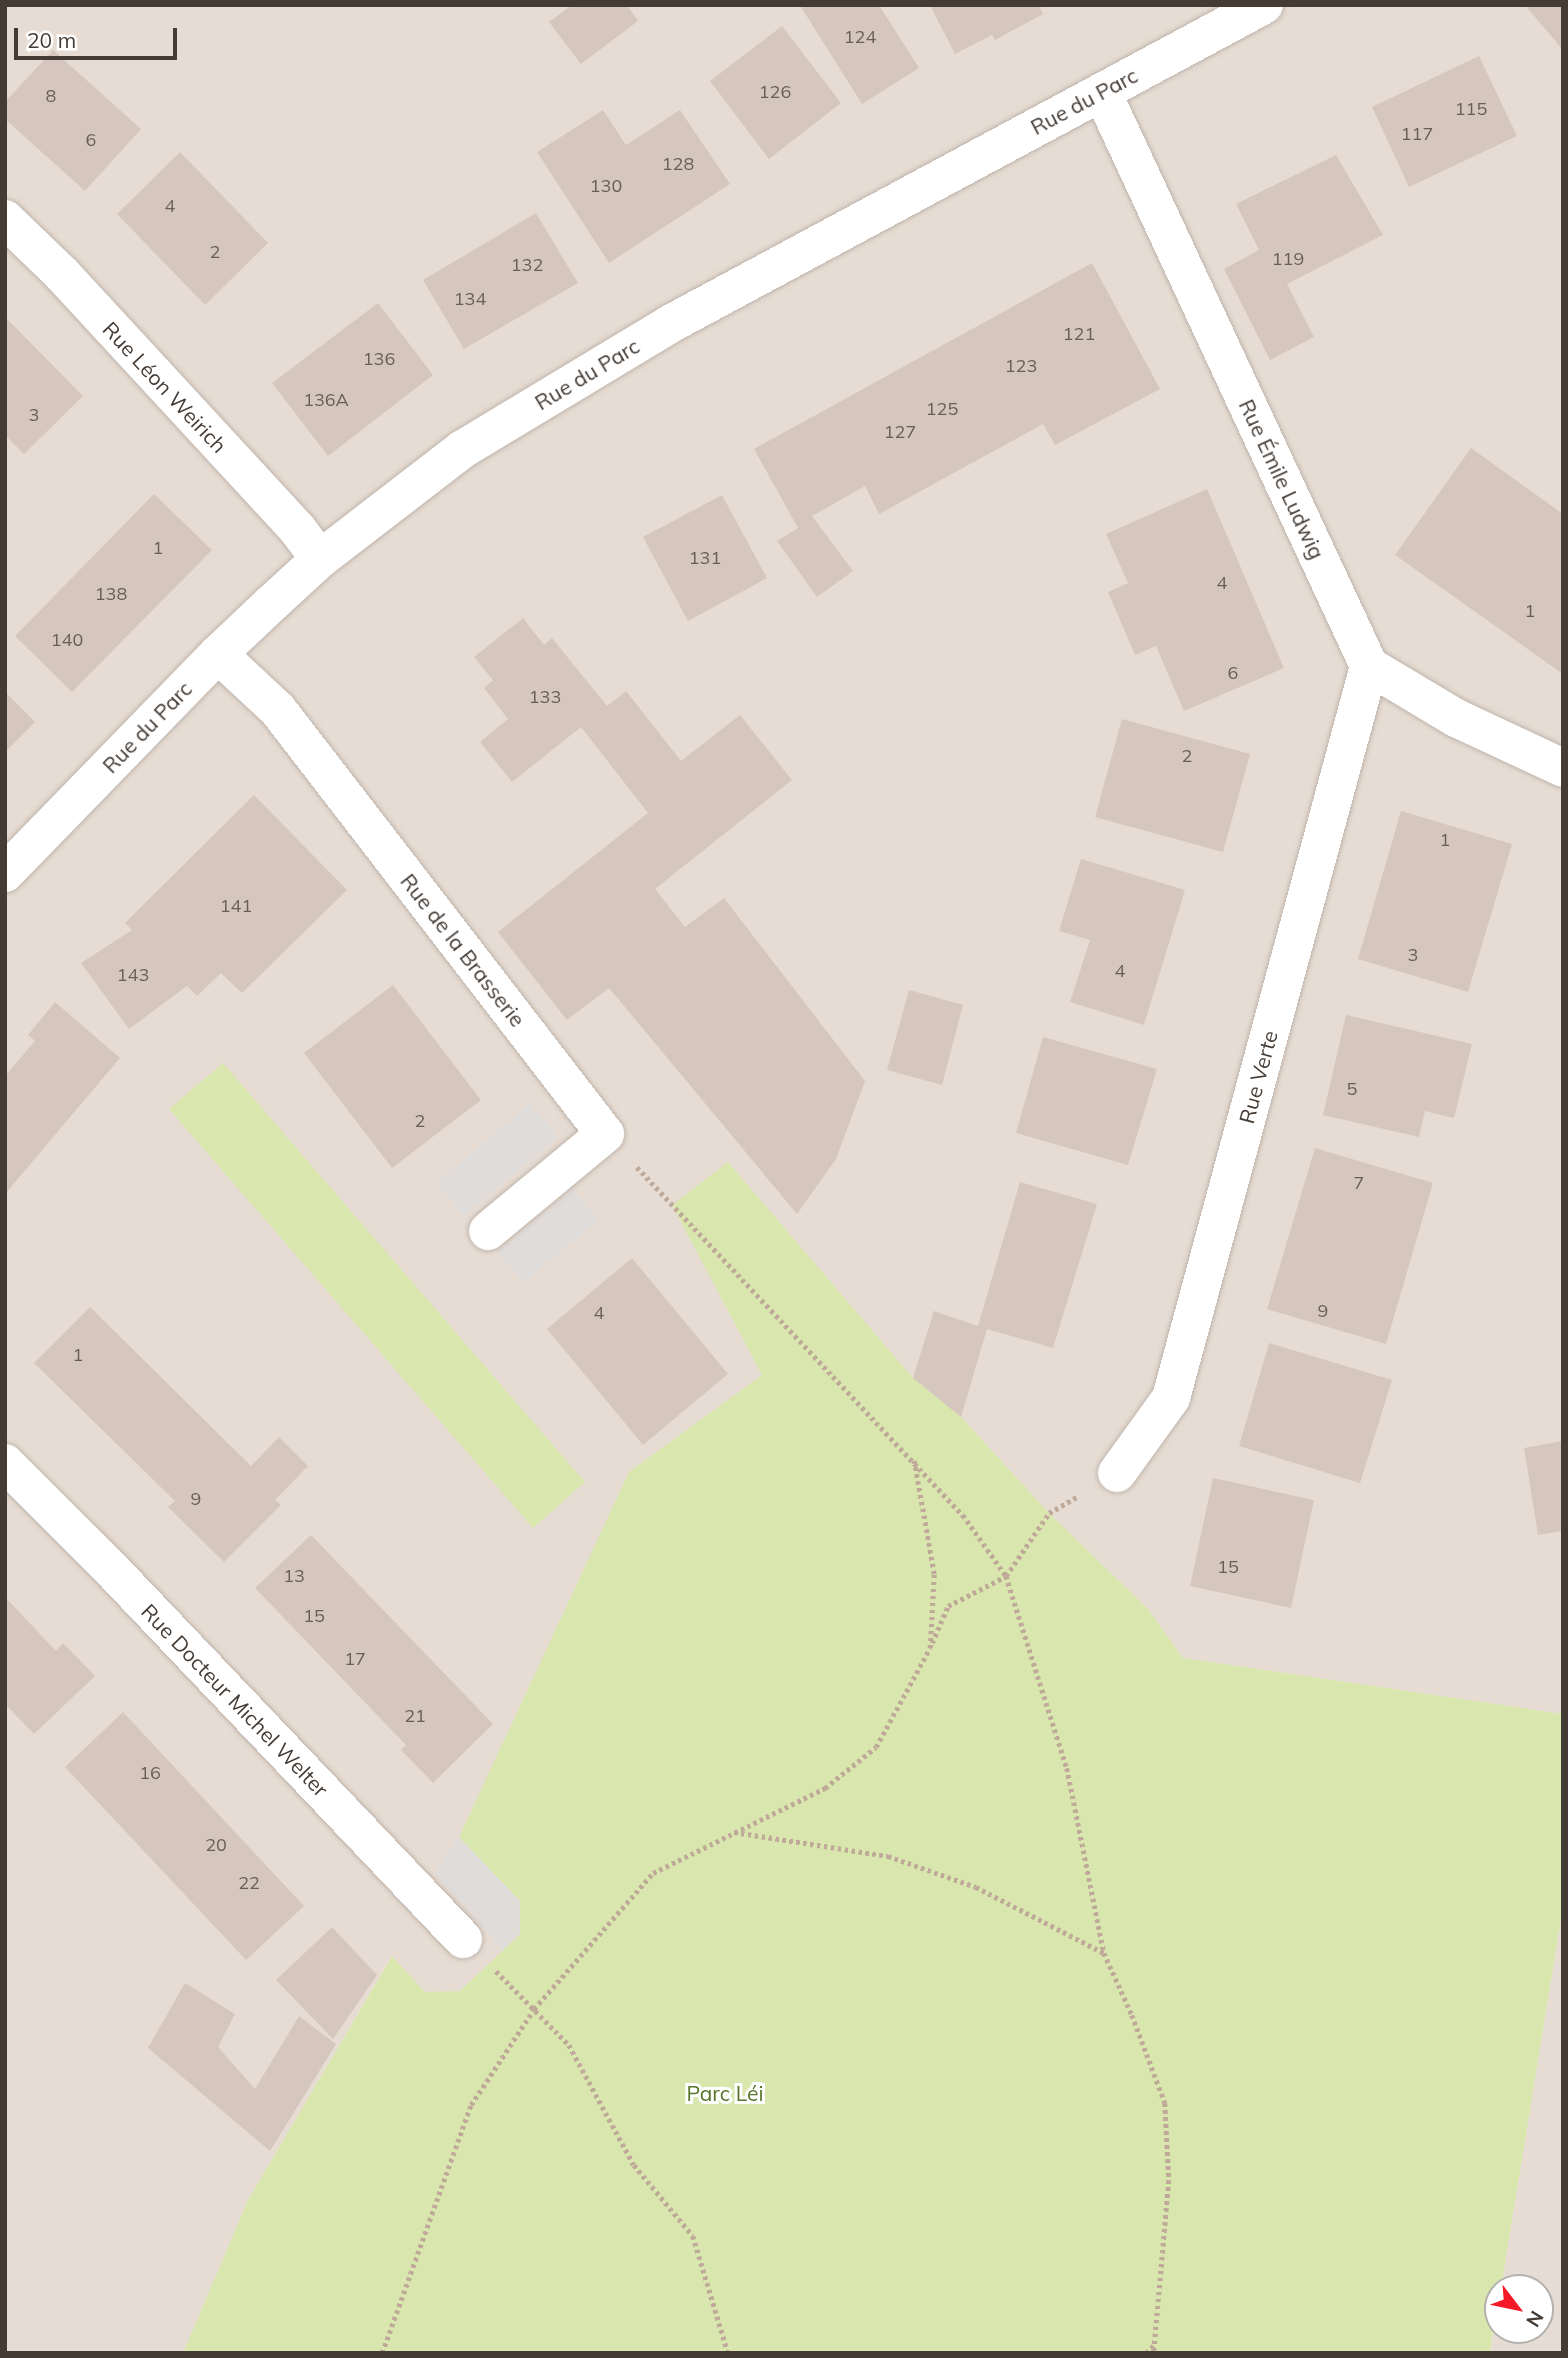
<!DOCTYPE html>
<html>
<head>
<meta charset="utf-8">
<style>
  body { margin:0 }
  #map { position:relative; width:1568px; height:2358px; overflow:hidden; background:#f2ebe5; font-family:Mulish,sans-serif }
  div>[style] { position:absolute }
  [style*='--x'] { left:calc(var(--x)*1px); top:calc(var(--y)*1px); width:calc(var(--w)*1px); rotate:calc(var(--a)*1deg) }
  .residential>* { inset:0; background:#e6dcd3 }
  .green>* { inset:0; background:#d9e6ae }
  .parking>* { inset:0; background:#e0dcda }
  .building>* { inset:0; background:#d6c7be }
  .path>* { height:4.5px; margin-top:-2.25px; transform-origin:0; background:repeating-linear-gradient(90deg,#bfa999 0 3.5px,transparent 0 7px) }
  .roads { filter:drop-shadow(0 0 2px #c0b4ab) drop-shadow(0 0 2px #c0b4ab) }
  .street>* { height:38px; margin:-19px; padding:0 19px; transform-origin:19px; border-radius:19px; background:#fff }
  span { translate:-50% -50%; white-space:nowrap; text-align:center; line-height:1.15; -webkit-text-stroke:6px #fff; paint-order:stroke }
  .number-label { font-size:18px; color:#685e57 }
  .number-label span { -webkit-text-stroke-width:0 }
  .street-label { font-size:21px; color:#443b35 }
  .park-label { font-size:21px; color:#567529 }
  .frame { position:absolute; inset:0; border:7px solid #443b35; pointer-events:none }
  .north { position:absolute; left:1484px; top:2274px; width:70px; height:70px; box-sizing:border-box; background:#fff; border:2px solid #b4b1ae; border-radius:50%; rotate:122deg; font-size:19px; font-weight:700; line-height:28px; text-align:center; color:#443b35 }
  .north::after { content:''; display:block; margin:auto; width:24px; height:32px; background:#f51928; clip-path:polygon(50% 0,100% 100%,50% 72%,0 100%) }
  .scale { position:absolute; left:14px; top:28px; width:163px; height:32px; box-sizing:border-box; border:4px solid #443b35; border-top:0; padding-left:9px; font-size:21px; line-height:24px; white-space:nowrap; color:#443b35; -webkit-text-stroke:5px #fff; paint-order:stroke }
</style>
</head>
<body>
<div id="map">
  <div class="residential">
    <i style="clip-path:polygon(5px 5px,1563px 5px,1563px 1714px,1183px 1658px,1148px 1609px,1049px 1513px,961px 1417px,672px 1205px,763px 1375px,629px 1472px,520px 1901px,520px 1934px,461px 1991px,425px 1992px,391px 1957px,248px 2200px,183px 2353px,5px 2353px)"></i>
    <i style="clip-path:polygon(1563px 1907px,1563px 2353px,1490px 2353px,1498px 2304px,1498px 2330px,1540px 2330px,1540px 2288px,1501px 2288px)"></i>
  </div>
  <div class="green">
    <i style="clip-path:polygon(223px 1063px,585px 1482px,533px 1528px,169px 1109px)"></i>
    <i style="clip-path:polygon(728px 1162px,913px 1378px,961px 1417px,1049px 1513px,1148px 1609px,1183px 1658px,1563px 1714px,1563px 1907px,1501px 2288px,1498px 2288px,1490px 2353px,183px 2353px,248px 2200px,392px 1956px,425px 1992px,460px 1991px,520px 1934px,519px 1901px,459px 1837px,629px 1472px,762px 1375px,672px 1205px)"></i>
  </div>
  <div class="parking">
    <i style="clip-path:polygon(530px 1103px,558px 1137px,464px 1216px,436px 1183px)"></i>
    <i style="clip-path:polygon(573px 1189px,599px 1220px,523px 1283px,498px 1252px)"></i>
    <i style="clip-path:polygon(459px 1837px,520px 1901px,520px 1934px,503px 1950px,434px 1873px)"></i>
  </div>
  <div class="building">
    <i style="clip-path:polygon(572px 5px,627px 5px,638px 21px,581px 64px,549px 22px)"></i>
    <i style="clip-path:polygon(803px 5px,879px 5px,919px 68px,862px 104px,801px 7px)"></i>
    <i style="clip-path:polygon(930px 5px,1039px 5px,1043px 14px,995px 40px,992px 35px,955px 54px)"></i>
    <i style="clip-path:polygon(1525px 5px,1563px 5px,1563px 50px)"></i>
    <i style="clip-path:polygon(782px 26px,841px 103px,769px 159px,710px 81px)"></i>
    <i style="clip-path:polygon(53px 50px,141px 129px,85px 191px,5px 119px,5px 102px)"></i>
    <i style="clip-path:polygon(1479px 56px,1517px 136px,1409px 187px,1372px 107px)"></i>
    <i style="clip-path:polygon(603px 110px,626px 145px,680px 110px,730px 184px,609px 263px,537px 152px)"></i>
    <i style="clip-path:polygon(180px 152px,268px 243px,205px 305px,117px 214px)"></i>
    <i style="clip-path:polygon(1336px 155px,1383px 235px,1287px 284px,1314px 337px,1270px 360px,1224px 269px,1259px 250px,1236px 204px)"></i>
    <i style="clip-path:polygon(536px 213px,578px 283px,464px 349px,423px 280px)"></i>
    <i style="clip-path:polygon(1092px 263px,1160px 389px,1055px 445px,1043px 424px,879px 514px,865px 486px,812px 516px,853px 571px,817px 597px,777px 541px,798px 528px,754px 449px)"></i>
    <i style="clip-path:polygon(378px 303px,433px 375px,328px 456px,272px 383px)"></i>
    <i style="clip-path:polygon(5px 317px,83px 396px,24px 454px,5px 435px)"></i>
    <i style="clip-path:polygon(1471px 448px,1563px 514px,1563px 674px,1395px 555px)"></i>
    <i style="clip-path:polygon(1207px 489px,1284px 668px,1184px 711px,1156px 646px,1135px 655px,1108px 592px,1128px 583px,1106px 534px)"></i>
    <i style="clip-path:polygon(154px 494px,212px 550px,72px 692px,15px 636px)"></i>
    <i style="clip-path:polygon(722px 495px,767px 578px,688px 621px,643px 537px)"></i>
    <i style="clip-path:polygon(523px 618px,544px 645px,552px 638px,607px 706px,626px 691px,681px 761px,740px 715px,792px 780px,655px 889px,685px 927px,724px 898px,865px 1081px,836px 1159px,797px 1214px,609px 988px,567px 1020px,498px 932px,648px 813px,581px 727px,512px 782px,480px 742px,508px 719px,484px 688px,493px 680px,474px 657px)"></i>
    <i style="clip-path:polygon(5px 692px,35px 722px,5px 752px)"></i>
    <i style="clip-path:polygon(1122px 719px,1250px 754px,1223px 852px,1095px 817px)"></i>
    <i style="clip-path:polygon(254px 795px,347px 890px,242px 993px,221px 973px,197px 996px,187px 986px,129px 1029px,81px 963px,132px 930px,125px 923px)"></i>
    <i style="clip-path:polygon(1401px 811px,1512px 844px,1468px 992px,1358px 959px)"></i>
    <i style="clip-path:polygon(1081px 859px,1185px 890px,1144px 1025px,1070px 1002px,1090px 940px,1059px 931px)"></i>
    <i style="clip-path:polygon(393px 985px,481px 1100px,392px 1168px,304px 1053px)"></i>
    <i style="clip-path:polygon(909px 990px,963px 1005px,942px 1085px,887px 1070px)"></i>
    <i style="clip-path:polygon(55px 1002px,120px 1058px,5px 1194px,5px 1076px,35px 1041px,28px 1035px)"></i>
    <i style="clip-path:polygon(1346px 1015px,1472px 1044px,1454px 1118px,1425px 1111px,1419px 1137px,1323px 1115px)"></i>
    <i style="clip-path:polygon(1043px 1037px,1157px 1069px,1128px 1165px,1016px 1133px)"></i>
    <i style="clip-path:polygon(1315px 1148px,1433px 1183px,1386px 1344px,1267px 1309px)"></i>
    <i style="clip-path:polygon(1020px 1182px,1097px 1204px,1053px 1348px,987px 1329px,961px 1417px,913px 1378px,934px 1311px,978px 1326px)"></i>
    <i style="clip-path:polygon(632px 1258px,728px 1374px,643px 1445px,547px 1329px)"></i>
    <i style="clip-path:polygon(90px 1307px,251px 1466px,279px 1437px,308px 1466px,275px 1500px,281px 1505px,224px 1562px,168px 1507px,175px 1501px,34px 1363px)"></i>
    <i style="clip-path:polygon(1269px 1343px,1392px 1380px,1360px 1483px,1239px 1446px)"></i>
    <i style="clip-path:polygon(1563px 1441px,1563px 1531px,1538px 1535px,1524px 1448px)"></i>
    <i style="clip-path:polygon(1213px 1478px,1314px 1500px,1291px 1608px,1190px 1586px)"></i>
    <i style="clip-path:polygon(311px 1535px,493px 1724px,433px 1783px,401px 1750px,406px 1745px,255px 1588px)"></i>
    <i style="clip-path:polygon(5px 1597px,56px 1651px,63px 1643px,95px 1676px,34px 1734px,5px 1704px)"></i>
    <i style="clip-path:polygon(123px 1712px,304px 1906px,246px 1960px,65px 1767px)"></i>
    <i style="clip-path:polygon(332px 1927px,377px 1975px,333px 2039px,276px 1980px)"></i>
    <i style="clip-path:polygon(185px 1983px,235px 2014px,218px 2047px,255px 2089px,299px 2016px,336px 2044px,270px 2151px,148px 2048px)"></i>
  </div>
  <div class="path">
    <i style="--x:637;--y:1167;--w:477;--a:46.9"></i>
    <i style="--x:963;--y:1515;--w:75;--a:54.8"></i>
    <i style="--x:1006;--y:1576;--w:201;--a:72.4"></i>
    <i style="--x:1067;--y:1768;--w:189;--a:78.7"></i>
    <i style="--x:1104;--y:1953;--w:68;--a:65.7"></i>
    <i style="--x:1132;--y:2015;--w:94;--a:69.4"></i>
    <i style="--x:1165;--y:2103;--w:77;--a:87"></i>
    <i style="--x:1169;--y:2180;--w:174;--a:95"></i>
    <i style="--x:932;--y:1643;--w:40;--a:-66.6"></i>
    <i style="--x:948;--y:1606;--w:65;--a:-27.3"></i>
    <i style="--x:1006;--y:1576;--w:76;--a:-55.7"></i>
    <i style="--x:1049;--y:1513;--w:32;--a:-30"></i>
    <i style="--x:734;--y:1832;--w:156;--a:8.9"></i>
    <i style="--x:888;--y:1856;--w:93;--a:19.4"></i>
    <i style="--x:976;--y:1887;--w:144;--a:27.3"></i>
    <i style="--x:496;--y:1971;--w:104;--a:45.4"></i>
    <i style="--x:569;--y:2045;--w:136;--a:61.6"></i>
    <i style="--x:634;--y:2165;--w:92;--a:50.3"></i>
    <i style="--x:693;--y:2236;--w:122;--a:73.3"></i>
    <i style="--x:382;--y:2353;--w:263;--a:-70.3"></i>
    <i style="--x:471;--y:2105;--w:115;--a:-56.7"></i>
    <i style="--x:534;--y:2009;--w:181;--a:-48.8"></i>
    <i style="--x:653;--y:1873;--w:192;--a:-26.3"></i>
    <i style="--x:825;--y:1788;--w:65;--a:-38.8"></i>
    <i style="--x:876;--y:1747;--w:113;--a:-61.4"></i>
    <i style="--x:930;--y:1648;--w:74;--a:-86.9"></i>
    <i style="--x:934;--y:1574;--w:115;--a:-100"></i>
    <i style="--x:1146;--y:2353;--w:13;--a:-45"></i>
  </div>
  <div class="roads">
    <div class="street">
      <i style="--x:1102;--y:92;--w:633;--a:65.05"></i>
      <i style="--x:1369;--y:666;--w:101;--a:30.9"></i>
      <i style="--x:1456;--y:718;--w:118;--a:25"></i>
      <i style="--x:5;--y:219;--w:78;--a:44"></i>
      <i style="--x:61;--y:273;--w:350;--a:47.3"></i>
      <i style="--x:298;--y:530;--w:36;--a:53"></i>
      <i style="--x:218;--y:654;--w:82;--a:43"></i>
      <i style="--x:278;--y:710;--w:535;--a:52.36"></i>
      <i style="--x:605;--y:1134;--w:152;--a:140.3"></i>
      <i style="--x:5;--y:873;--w:305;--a:-45.8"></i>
      <i style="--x:218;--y:654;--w:74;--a:-43.4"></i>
      <i style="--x:272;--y:603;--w:65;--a:-42.5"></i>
      <i style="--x:320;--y:559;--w:180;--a:-37.6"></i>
      <i style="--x:463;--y:449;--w:242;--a:-31.1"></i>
      <i style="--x:670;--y:324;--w:674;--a:-28.24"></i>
      <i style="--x:5;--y:1463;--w:153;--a:45"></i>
      <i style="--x:113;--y:1571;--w:508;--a:46.44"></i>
      <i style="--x:1117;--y:1473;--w:92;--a:-54.2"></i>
      <i style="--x:1171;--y:1398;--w:758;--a:-74.86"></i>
    </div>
  </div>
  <div class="number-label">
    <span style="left:860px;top:37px">124</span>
    <span style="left:775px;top:92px">126</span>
    <span style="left:51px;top:96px">8</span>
    <span style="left:1471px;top:109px">115</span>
    <span style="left:1417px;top:134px">117</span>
    <span style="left:91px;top:140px">6</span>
    <span style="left:678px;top:164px">128</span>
    <span style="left:606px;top:186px">130</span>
    <span style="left:170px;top:206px">4</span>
    <span style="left:215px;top:252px">2</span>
    <span style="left:1288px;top:259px">119</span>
    <span style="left:527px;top:265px">132</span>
    <span style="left:470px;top:299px">134</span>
    <span style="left:1079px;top:334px">121</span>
    <span style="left:379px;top:359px">136</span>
    <span style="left:1021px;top:366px">123</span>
    <span style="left:326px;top:400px">136A</span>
    <span style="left:942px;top:409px">125</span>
    <span style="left:34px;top:415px">3</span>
    <span style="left:900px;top:432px">127</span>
    <span style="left:158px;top:548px">1</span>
    <span style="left:705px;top:558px">131</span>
    <span style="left:1222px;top:583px">4</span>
    <span style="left:111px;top:594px">138</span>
    <span style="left:1530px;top:611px">1</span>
    <span style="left:67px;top:640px">140</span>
    <span style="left:1233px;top:673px">6</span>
    <span style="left:545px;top:697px">133</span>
    <span style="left:1187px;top:756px">2</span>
    <span style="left:1445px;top:840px">1</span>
    <span style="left:236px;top:906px">141</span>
    <span style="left:1413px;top:955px">3</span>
    <span style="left:1120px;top:971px">4</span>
    <span style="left:133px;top:975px">143</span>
    <span style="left:1352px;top:1089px">5</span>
    <span style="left:420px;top:1121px">2</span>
    <span style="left:1359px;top:1183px">7</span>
    <span style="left:1323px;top:1311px">9</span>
    <span style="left:599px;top:1313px">4</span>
    <span style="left:78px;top:1355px">1</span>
    <span style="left:196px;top:1499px">9</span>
    <span style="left:1228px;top:1567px">15</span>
    <span style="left:294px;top:1576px">13</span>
    <span style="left:314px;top:1616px">15</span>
    <span style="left:355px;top:1659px">17</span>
    <span style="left:415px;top:1716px">21</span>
    <span style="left:150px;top:1773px">16</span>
    <span style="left:216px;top:1845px">20</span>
    <span style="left:249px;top:1883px">22</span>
  </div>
  <div class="street-label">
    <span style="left:1084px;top:101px;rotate:-28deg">Rue du Parc</span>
    <span style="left:587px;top:374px;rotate:-31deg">Rue du Parc</span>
    <span style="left:165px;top:387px;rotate:47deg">Rue Léon Weirich</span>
    <span style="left:1282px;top:479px;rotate:65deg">Rue Émile Ludwig</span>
    <span style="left:147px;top:727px;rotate:-46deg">Rue du Parc</span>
    <span style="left:463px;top:950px;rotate:52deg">Rue de la Brasserie</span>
    <span style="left:1258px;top:1077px;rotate:-75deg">Rue Verte</span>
    <span style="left:235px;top:1700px;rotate:46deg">Rue Docteur Michel Welter</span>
  </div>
  <div class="park-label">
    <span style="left:725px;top:2093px">Parc Léi</span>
  </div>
  <div class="frame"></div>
  <div class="north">N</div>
  <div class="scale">20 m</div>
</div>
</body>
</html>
